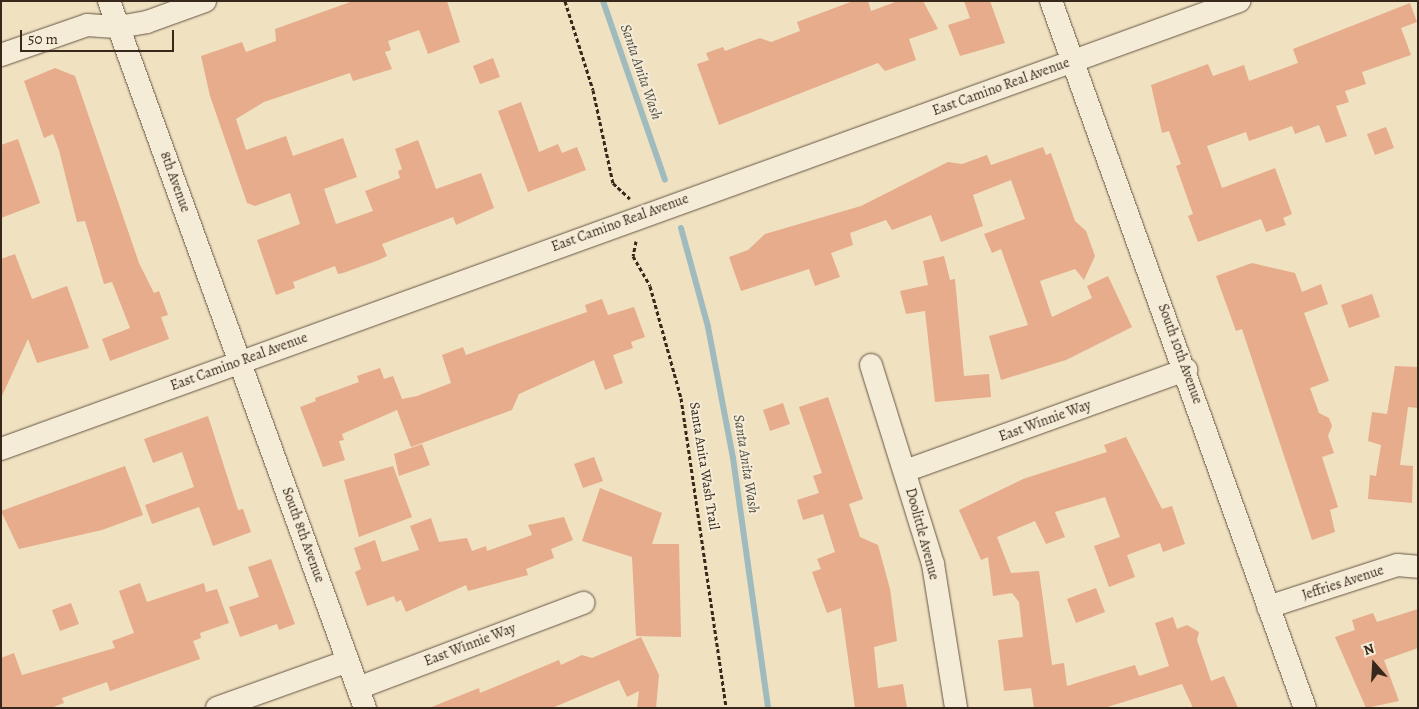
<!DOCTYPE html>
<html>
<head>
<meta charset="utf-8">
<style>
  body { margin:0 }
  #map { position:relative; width:1419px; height:709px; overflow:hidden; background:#f0e1c1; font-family:Alegreya,serif }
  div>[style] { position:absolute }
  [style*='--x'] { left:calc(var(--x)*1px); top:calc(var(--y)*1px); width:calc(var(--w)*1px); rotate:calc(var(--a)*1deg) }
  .stream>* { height:6px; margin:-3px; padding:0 3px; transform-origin:3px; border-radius:3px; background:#a0bbbe }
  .building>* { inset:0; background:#e6ac8b }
  .path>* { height:3px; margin-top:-1.5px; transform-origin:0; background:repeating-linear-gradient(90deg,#37281b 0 4px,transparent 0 6.5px) }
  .roads { filter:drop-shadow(0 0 1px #655644) drop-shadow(0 0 1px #655644) }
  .minor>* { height:22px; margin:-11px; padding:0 11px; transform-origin:11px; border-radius:11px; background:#f5ecd7 }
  span { translate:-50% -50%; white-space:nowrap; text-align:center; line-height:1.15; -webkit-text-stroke:4px #f5ecd7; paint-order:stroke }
  .street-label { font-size:14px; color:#37281b }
  .water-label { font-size:15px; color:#514d44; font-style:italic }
  .frame { position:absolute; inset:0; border:2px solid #37281b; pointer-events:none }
  .north { position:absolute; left:1349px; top:639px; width:50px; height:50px; -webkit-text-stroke:4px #f5ecd7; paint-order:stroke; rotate:341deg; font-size:14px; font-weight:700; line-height:20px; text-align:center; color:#37281b }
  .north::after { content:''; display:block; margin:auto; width:18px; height:22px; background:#37281b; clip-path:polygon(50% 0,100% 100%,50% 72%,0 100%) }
  .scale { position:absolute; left:20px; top:30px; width:154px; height:22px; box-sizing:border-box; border:2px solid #37281b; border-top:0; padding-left:6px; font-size:15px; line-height:18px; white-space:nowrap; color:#37281b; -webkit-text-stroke:4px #f5ecd7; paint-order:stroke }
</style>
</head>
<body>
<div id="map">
  <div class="stream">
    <i style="--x:603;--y:1;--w:189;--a:70.9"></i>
    <i style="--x:681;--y:228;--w:103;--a:74.7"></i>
    <i style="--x:708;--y:327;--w:133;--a:79.2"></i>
    <i style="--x:733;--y:458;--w:252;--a:82"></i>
  </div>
  <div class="building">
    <i style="clip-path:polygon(353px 1px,447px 1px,460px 42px,428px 54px,419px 30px,388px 41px,391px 50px,385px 52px,392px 69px,353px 81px,350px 73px,264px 102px,236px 119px,246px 150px,286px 136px,293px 156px,343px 138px,357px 177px,324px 189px,336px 224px,373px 211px,365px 191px,400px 178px,398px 171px,402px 169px,395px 149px,418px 140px,436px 189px,481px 173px,494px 208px,456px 225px,453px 217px,382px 244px,387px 256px,379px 260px,343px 273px,338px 274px,335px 266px,293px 282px,295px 288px,276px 295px,257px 240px,300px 224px,290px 193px,255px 206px,247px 203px,210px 96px,201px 56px,242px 42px,246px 52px,276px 41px,275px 29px)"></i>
    <i style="clip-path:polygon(853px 1px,868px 1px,871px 11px,898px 1px,923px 1px,938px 29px,909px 39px,916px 60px,885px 71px,878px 63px,719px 125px,697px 64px,709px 60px,706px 53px,723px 47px,725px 51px,760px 38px,771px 42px,800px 31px,797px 22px)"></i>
    <i style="clip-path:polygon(964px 1px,990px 1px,1005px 43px,960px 56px,948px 25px,970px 18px)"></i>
    <i style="clip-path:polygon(1410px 3px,1417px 22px,1401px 28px,1411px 55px,1362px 72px,1366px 84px,1345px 91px,1349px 102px,1336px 106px,1347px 136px,1326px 143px,1319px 125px,1295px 134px,1292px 126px,1249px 141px,1246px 132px,1207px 146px,1222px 188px,1275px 168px,1292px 214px,1283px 218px,1286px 225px,1266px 232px,1261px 219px,1198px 242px,1188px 216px,1193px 214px,1176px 166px,1181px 164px,1169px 131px,1162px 133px,1151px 85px,1208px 64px,1213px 76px,1244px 65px,1249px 81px,1298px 63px,1293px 49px)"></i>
    <i style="clip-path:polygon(493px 58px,500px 77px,480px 84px,473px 66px)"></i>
    <i style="clip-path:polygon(55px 68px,75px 76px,139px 263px,154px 293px,159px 291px,168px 315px,161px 317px,169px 339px,110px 361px,102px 339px,130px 328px,112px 282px,104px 284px,85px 221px,77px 222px,59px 150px,53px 134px,44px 138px,24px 81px)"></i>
    <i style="clip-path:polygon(521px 102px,539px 152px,558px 144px,562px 153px,577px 147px,586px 170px,528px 192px,498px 111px)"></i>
    <i style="clip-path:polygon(1386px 127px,1394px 148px,1375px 155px,1367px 134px)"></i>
    <i style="clip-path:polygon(18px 139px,40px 203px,1px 218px,1px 145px)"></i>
    <i style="clip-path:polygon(1043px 147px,1046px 155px,1051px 153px,1075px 221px,1086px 231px,1095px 256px,1084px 280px,1075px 269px,1040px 281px,1052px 317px,1092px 298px,1087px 286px,1108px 276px,1132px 327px,1066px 360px,1001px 380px,989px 336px,1028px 325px,1001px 249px,992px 253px,984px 234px,1025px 219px,1011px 180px,973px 195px,983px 226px,941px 242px,931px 215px,892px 230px,886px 220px,850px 233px,853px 245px,831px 253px,840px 277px,815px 286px,809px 269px,741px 291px,729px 257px,748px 250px,765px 234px,861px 206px,948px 162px,962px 164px,987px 155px,991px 165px)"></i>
    <i style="clip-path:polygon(15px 254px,32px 299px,67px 286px,89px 348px,37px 363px,28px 339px,1px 398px,1px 259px)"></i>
    <i style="clip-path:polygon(944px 256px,950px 280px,955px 279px,964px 376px,989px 374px,991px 397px,935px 402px,925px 311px,906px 314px,900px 291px,928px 285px,923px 261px)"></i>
    <i style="clip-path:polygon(1252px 263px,1295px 273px,1302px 292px,1321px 284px,1328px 304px,1304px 313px,1329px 381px,1310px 388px,1319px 413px,1329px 418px,1332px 426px,1328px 436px,1334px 453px,1322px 457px,1338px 507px,1330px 510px,1335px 532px,1312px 540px,1242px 329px,1236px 331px,1216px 276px)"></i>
    <i style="clip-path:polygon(1372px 294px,1380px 317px,1349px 328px,1341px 305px)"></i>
    <i style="clip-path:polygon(602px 299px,608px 315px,634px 307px,645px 337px,631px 342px,633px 348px,613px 355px,623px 383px,605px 390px,594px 360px,519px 394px,512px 410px,411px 447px,397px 410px,342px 434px,344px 440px,339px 441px,345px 460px,323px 467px,300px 407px,316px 401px,315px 398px,359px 382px,357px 376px,380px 368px,384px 379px,393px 376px,402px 399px,417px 396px,451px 383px,442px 355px,463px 347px,466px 355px,587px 312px,585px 305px)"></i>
    <i style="clip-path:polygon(1395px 366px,1418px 367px,1418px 408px,1408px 407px,1400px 465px,1413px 466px,1412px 503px,1368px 499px,1370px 475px,1376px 476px,1381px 445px,1368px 441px,1372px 412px,1387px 414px)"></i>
    <i style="clip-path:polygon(828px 397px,863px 499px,849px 504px,860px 537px,878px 545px,890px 589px,897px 641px,874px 647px,878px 688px,903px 684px,907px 708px,855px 708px,841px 608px,827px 613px,812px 572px,821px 569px,817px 559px,835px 552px,823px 514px,803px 520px,797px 500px,819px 493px,813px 476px,822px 473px,799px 407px)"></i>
    <i style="clip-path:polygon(783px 403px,790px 424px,770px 431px,763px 410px)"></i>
    <i style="clip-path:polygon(208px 416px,238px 510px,243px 509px,251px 532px,213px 546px,199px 507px,152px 524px,145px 505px,194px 487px,182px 452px,153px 463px,144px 439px)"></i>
    <i style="clip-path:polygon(1126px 437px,1162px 509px,1172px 506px,1185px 544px,1163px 552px,1160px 543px,1127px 555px,1135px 577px,1109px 587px,1094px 546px,1120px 537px,1105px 497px,1055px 512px,1065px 537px,1046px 544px,1035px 521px,997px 537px,1011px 573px,1039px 571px,1052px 665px,1064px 663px,1067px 686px,1135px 665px,1139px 676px,1169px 666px,1155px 623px,1173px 617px,1177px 629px,1187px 625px,1199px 632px,1197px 640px,1211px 681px,1224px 676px,1238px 708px,1193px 708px,1182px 684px,1104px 708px,1034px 708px,1031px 688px,1004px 691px,998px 640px,1023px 637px,1019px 602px,1012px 593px,993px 596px,988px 557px,981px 560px,959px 510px,1023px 479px,1107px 452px,1104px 445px)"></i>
    <i style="clip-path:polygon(422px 444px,430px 465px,399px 476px,394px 454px)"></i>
    <i style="clip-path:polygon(594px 457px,603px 481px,583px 488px,574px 464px)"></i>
    <i style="clip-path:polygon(125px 466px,143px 515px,102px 530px,19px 549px,1px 511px)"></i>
    <i style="clip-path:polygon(393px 466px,412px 517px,359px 537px,344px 480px)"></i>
    <i style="clip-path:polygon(600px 488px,662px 513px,652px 544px,679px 544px,681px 637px,636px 636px,632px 557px,582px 541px)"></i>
    <i style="clip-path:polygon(564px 517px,573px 540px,551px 549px,554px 558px,526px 569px,528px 575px,468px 591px,466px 585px,406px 612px,401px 600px,396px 602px,394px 596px,367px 606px,355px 572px,361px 569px,354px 548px,375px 540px,382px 562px,419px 550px,410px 526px,431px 518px,439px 542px,467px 538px,472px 551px,486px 546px,487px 551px,532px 535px,528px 525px)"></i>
    <i style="clip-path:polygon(271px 559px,295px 624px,279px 630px,277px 624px,240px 637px,229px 607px,259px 597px,248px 567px)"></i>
    <i style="clip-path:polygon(140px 583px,147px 602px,204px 583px,206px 592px,217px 589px,229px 623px,200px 633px,201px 638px,193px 641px,200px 659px,110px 691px,107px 682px,62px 698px,64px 703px,51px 708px,1px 708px,1px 658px,14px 653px,22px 675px,115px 648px,112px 641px,134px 633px,119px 591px)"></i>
    <i style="clip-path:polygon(1096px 588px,1105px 612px,1076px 623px,1067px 599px)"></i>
    <i style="clip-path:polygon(71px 603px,79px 624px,60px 631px,52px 610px)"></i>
    <i style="clip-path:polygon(1418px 609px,1418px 648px,1384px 660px,1399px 701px,1366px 708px,1335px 637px,1355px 630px,1352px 620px,1373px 613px,1377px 622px)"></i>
    <i style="clip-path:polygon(641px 637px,659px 675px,656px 708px,637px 708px,639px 691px,627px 697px,619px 680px,552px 708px,429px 708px,479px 688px,480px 693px,559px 660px,561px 665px,582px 655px,592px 658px)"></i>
  </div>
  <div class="path">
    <i style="--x:565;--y:1;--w:93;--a:72.5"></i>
    <i style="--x:593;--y:90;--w:95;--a:77.9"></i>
    <i style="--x:613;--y:183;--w:23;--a:43"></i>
    <i style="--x:636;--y:241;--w:15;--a:101"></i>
    <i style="--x:633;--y:256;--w:34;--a:60"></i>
    <i style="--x:650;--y:286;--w:116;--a:74.5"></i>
    <i style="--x:681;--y:398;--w:313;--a:81.7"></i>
  </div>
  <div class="roads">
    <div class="minor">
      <i style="--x:109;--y:1;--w:752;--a:70.1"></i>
      <i style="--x:1051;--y:1;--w:751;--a:70.24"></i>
      <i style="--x:1;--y:55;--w:91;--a:-19.2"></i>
      <i style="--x:87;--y:25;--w:32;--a:4"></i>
      <i style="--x:119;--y:27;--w:28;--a:-10"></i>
      <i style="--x:147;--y:22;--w:62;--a:-19.9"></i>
      <i style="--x:871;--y:365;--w:208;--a:72.7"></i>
      <i style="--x:933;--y:564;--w:146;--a:80.9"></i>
      <i style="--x:1;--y:449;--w:1317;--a:-19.89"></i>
      <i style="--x:905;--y:471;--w:299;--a:-19.8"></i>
      <i style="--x:1268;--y:607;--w:136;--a:-18"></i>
      <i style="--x:1397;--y:565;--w:21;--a:5"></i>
      <i style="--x:358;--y:688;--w:241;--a:-20.7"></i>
      <i style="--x:217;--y:708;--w:139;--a:-19.7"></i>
    </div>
  </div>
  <div class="street-label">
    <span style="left:1001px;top:87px;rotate:-20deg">East Camino Real Avenue</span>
    <span style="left:175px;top:182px;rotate:70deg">8th Avenue</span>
    <span style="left:620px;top:223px;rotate:-20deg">East Camino Real Avenue</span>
    <span style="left:1180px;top:354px;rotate:70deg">South 10th Avenue</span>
    <span style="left:239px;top:362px;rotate:-20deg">East Camino Real Avenue</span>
    <span style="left:1045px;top:421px;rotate:-20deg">East Winnie Way</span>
    <span style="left:704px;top:466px;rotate:81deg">Santa Anita Wash Trail</span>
    <span style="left:922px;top:534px;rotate:75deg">Doolittle Avenue</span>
    <span style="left:303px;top:535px;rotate:70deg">South 8th Avenue</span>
    <span style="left:1343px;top:583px;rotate:-18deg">Jeffries Avenue</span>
    <span style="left:470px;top:645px;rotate:-21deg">East Winnie Way</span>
  </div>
  <div class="water-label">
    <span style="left:641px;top:72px;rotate:71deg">Santa Anita Wash</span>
    <span style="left:746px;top:464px;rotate:81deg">Santa Anita Wash</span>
  </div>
  <div class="frame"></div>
  <div class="north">N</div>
  <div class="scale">50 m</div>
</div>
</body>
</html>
